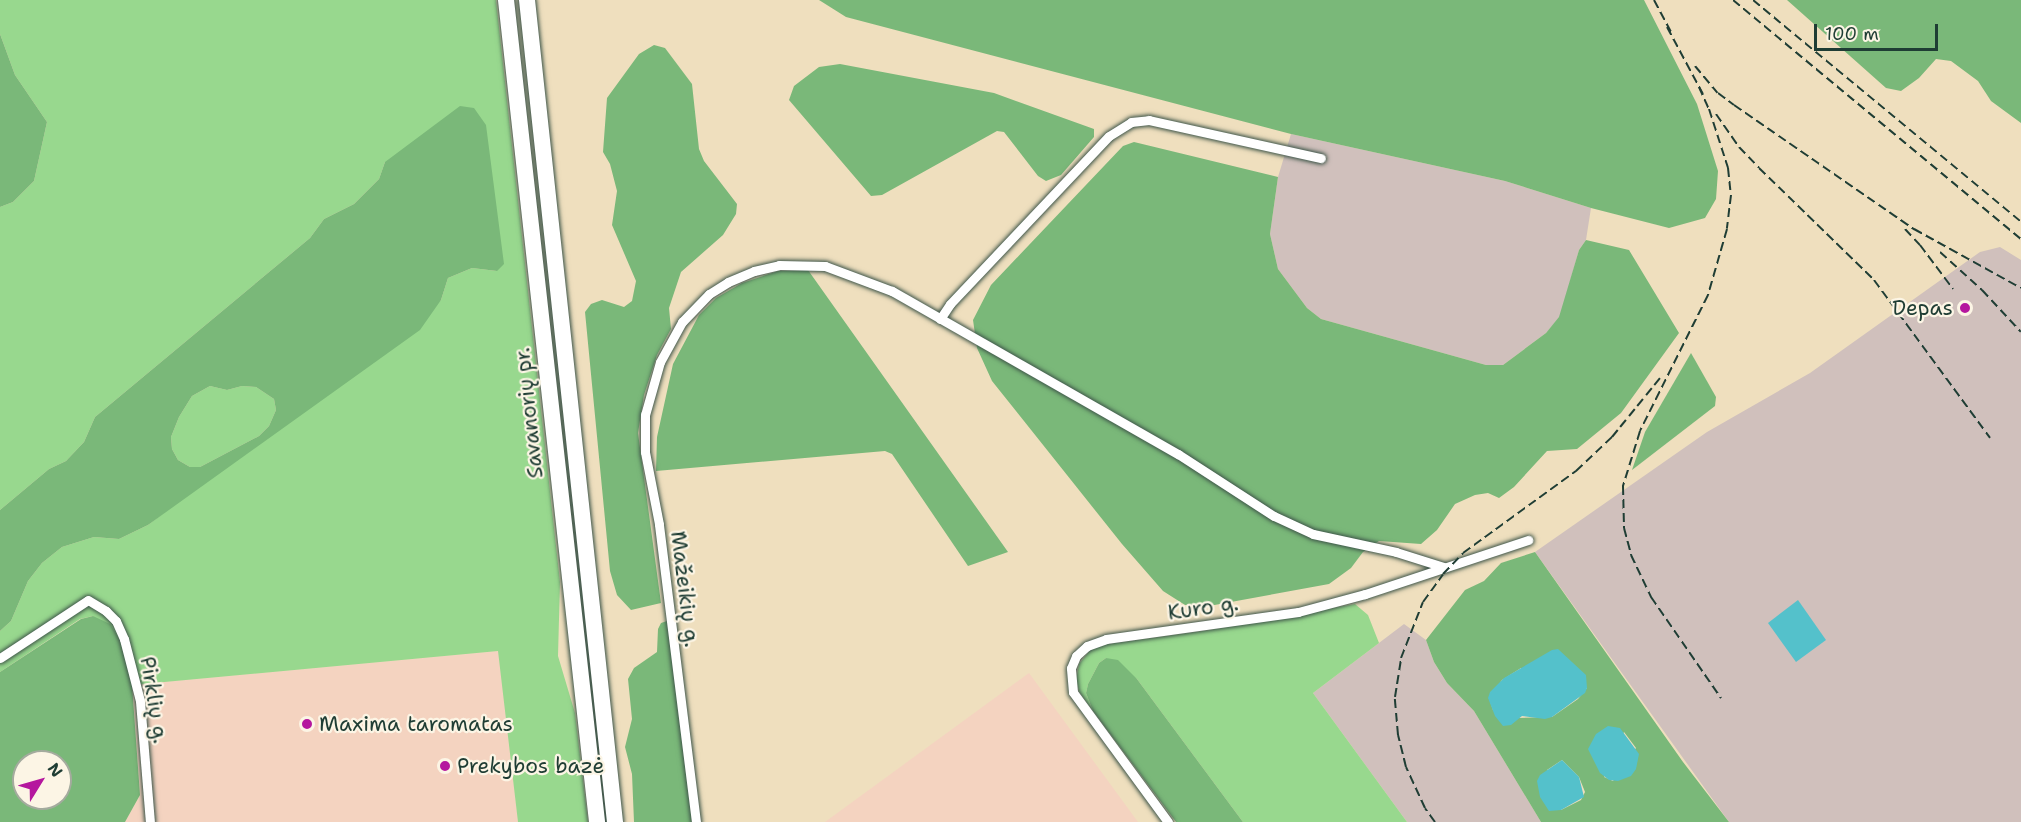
<!DOCTYPE html>
<html>
<head>
<meta charset="utf-8">
<style>
  body { margin:0 }
  #map { position:relative; width:2021px; height:822px; overflow:hidden; background:#efdfbe; font-family:"Shantell Sans",sans-serif }
  div>[style] { position:absolute }
  [style*='--x'] { left:calc(var(--x)*1px); top:calc(var(--y)*1px); width:calc(var(--w)*1px); rotate:calc(var(--a)*1deg) }
  .built>* { inset:0; background:#f4d3c0 }
  .industrial>* { inset:0; background:#d0c0bc }
  .green>* { inset:0; background:#98d88e }
  .forest>* { inset:0; background:#7ab879 }
  .water>* { inset:0; background:#54c1cb }
  .roads { filter:drop-shadow(0 0 2px #3e5549) drop-shadow(0 0 2px #3e5549) }
  .street>* { height:9px; margin:-4.5px; padding:0 4.5px; transform-origin:4.5px; border-radius:4.5px; background:#fff }
  .highway>* { height:16px; margin:-8px; padding:0 8px; transform-origin:8px; border-radius:8px; background:#fff }
  .rail>* { height:2px; margin-top:-1px; transform-origin:0; background:repeating-linear-gradient(90deg,#1f3d34 0 9px,transparent 0 13.5px) }
  .dots>* { width:16px; height:16px; translate:-50% -50%; box-sizing:border-box; border:3px solid #fcf5e5; border-radius:50% }
  span { translate:-50% -50%; white-space:nowrap; text-align:center; line-height:1.15; -webkit-text-stroke:4.5px #fcf5e5; paint-order:stroke }
  .poi-label { font-size:21px; color:#1f3d34 }
  .right { translate:-100% -50%; text-align:right }
  .left { translate:0 -50%; text-align:left }
  .street-label { font-size:21px; color:#1f3d34 }
  .north { position:absolute; left:12px; top:750px; width:60px; height:60px; box-sizing:border-box; background:#fcf5e5; border:2px solid #a4ab9e; border-radius:50%; rotate:53deg; font-size:16px; font-weight:700; line-height:24px; text-align:center; color:#1f3d34 }
  .north::after { content:''; display:block; margin:auto; width:21px; height:27px; background:#b5179e; clip-path:polygon(50% 0,100% 100%,50% 72%,0 100%) }
  .scale { position:absolute; left:1814px; top:24px; width:124px; height:27px; box-sizing:border-box; border:3px solid #1f3d34; border-top:0; padding-left:8px; font-size:18px; line-height:21px; white-space:nowrap; color:#1f3d34; -webkit-text-stroke:4px #fcf5e5; paint-order:stroke }
</style>
</head>
<body>
<div id="map">
  <div class="built">
    <i style="clip-path:polygon(499px 651px,518px 822px,125px 822px,140px 795px,132px 685px)"></i>
    <i style="clip-path:polygon(1029px 673px,1138px 822px,825px 822px)"></i>
  </div>
  <div class="industrial">
    <i style="clip-path:polygon(1291px 134px,1505px 181px,1591px 208px,1586px 240px,1579px 250px,1560px 317px,1546px 333px,1503px 365px,1486px 365px,1321px 319px,1307px 308px,1278px 269px,1270px 234px,1278px 177px)"></i>
    <i style="clip-path:polygon(2000px 247px,2021px 260px,2021px 822px,1729px 822px,1535px 552px,1707px 432px,1810px 373px,1980px 252px)"></i>
    <i style="clip-path:polygon(1404px 624px,1426px 640px,1434px 662px,1447px 683px,1474px 711px,1541px 822px,1407px 822px,1313px 693px)"></i>
  </div>
  <div class="green">
    <i style="clip-path:polygon(0 0,496px 0,560px 582px,558px 656px,575px 713px,588px 822px,518px 822px,498px 651px,132px 685px,126px 664px,93px 616px,80px 619px,0 672px,0 631px,11px 621px,28px 581px,42px 563px,62px 547px,94px 537px,119px 539px,148px 525px,441px 300px,448px 278px,472px 268px,497px 271px,385px 162px,379px 179px,354px 204px,324px 219px,310px 238px,95px 417px,84px 442px,66px 461px,49px 469px,0 510px,0 207px,13px 202px,34px 181px,47px 122px,15px 75px,0 34px)"></i>
    <i style="clip-path:polygon(210px 386px,227px 390px,242px 386px,256px 387px,274px 399px,276px 410px,269px 426px,259px 436px,200px 467px,190px 467px,178px 460px,172px 449px,171px 437px,179px 417px,192px 396px)"></i>
    <i style="clip-path:polygon(1355px 604px,1368px 615px,1379px 643px,1313px 693px,1407px 822px,1243px 822px,1137px 679px,1106px 658px,1099px 663px,1088px 684px,1086px 693px,1093px 711px,1080px 693px,1076px 681px,1079px 664px,1092px 648px,1101px 645px,1210px 630px)"></i>
  </div>
  <div class="forest">
    <i style="clip-path:polygon(819px 0,1644px 0,1697px 104px,1718px 171px,1716px 199px,1705px 218px,1669px 228px,1591px 208px,1505px 181px,1291px 134px,846px 17px)"></i>
    <i style="clip-path:polygon(1787px 0,2021px 0,2021px 123px,1991px 101px,1978px 81px,1951px 61px,1936px 59px,1919px 78px,1901px 91px,1886px 88px)"></i>
    <i style="clip-path:polygon(0 34px,15px 75px,47px 122px,34px 181px,13px 202px,0 207px)"></i>
    <i style="clip-path:polygon(654px 45px,665px 48px,692px 84px,699px 149px,704px 161px,737px 204px,736px 214px,723px 235px,681px 272px,669px 308px,671px 329px,657px 355px,644px 395px,638px 433px,661px 603px,631px 610px,617px 595px,610px 571px,585px 312px,591px 304px,602px 300px,624px 307px,632px 301px,636px 281px,612px 225px,617px 191px,610px 164px,603px 152px,607px 98px,639px 54px)"></i>
    <i style="clip-path:polygon(840px 64px,994px 93px,1094px 129px,1094px 137px,1061px 175px,1046px 181px,1038px 176px,1004px 132px,997px 131px,882px 195px,871px 196px,789px 100px,794px 86px,819px 67px)"></i>
    <i style="clip-path:polygon(evenodd,460px 106px,474px 108px,486px 125px,504px 264px,497px 271px,472px 268px,448px 278px,441px 300px,420px 330px,148px 525px,119px 539px,94px 537px,62px 547px,42px 563px,28px 581px,11px 621px,0 631px,0 510px,49px 469px,66px 461px,84px 442px,95px 417px,310px 238px,324px 219px,354px 204px,379px 179px,385px 162px,460px 106px,210px 386px,227px 390px,242px 386px,256px 387px,274px 399px,276px 410px,269px 426px,259px 436px,200px 467px,190px 467px,178px 460px,172px 449px,171px 437px,179px 417px,192px 396px,210px 386px)"></i>
    <i style="clip-path:polygon(1134px 142px,1278px 177px,1270px 234px,1278px 269px,1307px 308px,1321px 319px,1486px 365px,1503px 365px,1546px 333px,1559px 317px,1579px 250px,1586px 240px,1629px 250px,1679px 333px,1621px 413px,1577px 449px,1547px 451px,1514px 487px,1499px 498px,1488px 493px,1475px 495px,1455px 504px,1437px 530px,1421px 544px,1379px 541px,1363px 552px,1351px 568px,1329px 584px,1209px 606px,1185px 605px,1163px 591px,1122px 544px,992px 381px,977px 348px,973px 320px,991px 285px,1123px 146px)"></i>
    <i style="clip-path:polygon(808px 270px,1008px 552px,968px 566px,892px 454px,885px 451px,656px 471px,657px 437px,673px 364px,699px 315px,716px 298px,742px 283px,778px 271px)"></i>
    <i style="clip-path:polygon(1691px 353px,1716px 397px,1715px 406px,1632px 470px,1645px 432px)"></i>
    <i style="clip-path:polygon(evenodd,1535px 552px,1683px 762px,1729px 822px,1541px 822px,1474px 711px,1447px 683px,1434px 662px,1426px 640px,1465px 590px,1484px 581px,1501px 563px,1535px 552px,1521px 668px,1587px 688px,1578px 699px,1552px 717px,1518px 718px,1493px 710px,1489px 698px,1502px 680px,1521px 668px,1535px 552px,1624px 732px,1636px 748px,1613px 781px,1604px 777px,1624px 732px,1535px 552px,1562px 760px,1579px 777px,1585px 792px,1581px 800px,1561px 810px,1547px 770px,1562px 760px)"></i>
    <i style="clip-path:polygon(evenodd,93px 616px,110px 624px,120px 640px,132px 685px,140px 795px,125px 822px,0 822px,0 672px,81px 619px,93px 616px,24px 762px,60px 762px,60px 798px,24px 798px,24px 762px)"></i>
    <i style="clip-path:polygon(667px 621px,692px 822px,634px 822px,632px 774px,625px 747px,632px 719px,628px 679px,634px 668px,657px 652px,658px 629px,661px 623px)"></i>
    <i style="clip-path:polygon(1106px 658px,1118px 660px,1137px 679px,1243px 822px,1176px 822px,1093px 711px,1086px 693px,1088px 684px,1099px 663px)"></i>
  </div>
  <div class="water">
    <i style="clip-path:polygon(1798px 600px,1826px 640px,1796px 662px,1768px 623px)"></i>
    <i style="clip-path:polygon(1558px 649px,1586px 675px,1587px 688px,1585px 693px,1552px 717px,1545px 719px,1522px 716px,1511px 725px,1503px 726px,1495px 716px,1488px 698px,1490px 692px,1504px 678px,1552px 650px)"></i>
    <i style="clip-path:polygon(1608px 726px,1620px 728px,1639px 754px,1636px 769px,1631px 776px,1618px 781px,1609px 780px,1600px 773px,1588px 749px,1596px 734px)"></i>
    <i style="clip-path:polygon(1562px 760px,1579px 777px,1584px 797px,1561px 810px,1549px 811px,1540px 797px,1537px 781px,1540px 775px)"></i>
  </div>
  <div class="roads">
    <div class="street">
      <i style="--x:940;--y:319;--w:18;--a:-56"></i>
      <i style="--x:950;--y:304;--w:231;--a:-46.6"></i>
      <i style="--x:1109;--y:136;--w:26;--a:-32"></i>
      <i style="--x:1131;--y:122;--w:18;--a:-6"></i>
      <i style="--x:1149;--y:120;--w:176;--a:12.5"></i>
      <i style="--x:0;--y:658;--w:105;--a:-33.4"></i>
      <i style="--x:88;--y:600;--w:21;--a:31"></i>
      <i style="--x:106;--y:611;--w:14;--a:45"></i>
      <i style="--x:116;--y:621;--w:20;--a:66"></i>
      <i style="--x:124;--y:639;--w:64;--a:75.5"></i>
      <i style="--x:140;--y:701;--w:121;--a:85.3"></i>
      <i style="--x:696;--y:822;--w:300;--a:-97.1"></i>
      <i style="--x:659;--y:524;--w:73;--a:-101"></i>
      <i style="--x:645;--y:452;--w:37;--a:-90"></i>
      <i style="--x:645;--y:415;--w:55;--a:-74.2"></i>
      <i style="--x:660;--y:362;--w:46;--a:-61.2"></i>
      <i style="--x:682;--y:322;--w:39;--a:-46"></i>
      <i style="--x:709;--y:294;--w:22;--a:-32"></i>
      <i style="--x:728;--y:282;--w:28;--a:-23"></i>
      <i style="--x:754;--y:271;--w:26;--a:-13"></i>
      <i style="--x:779;--y:265;--w:46;--a:1.2"></i>
      <i style="--x:825;--y:266;--w:72;--a:20.5"></i>
      <i style="--x:892;--y:291;--w:329;--a:29.7"></i>
      <i style="--x:1178;--y:454;--w:114;--a:32.9"></i>
      <i style="--x:1274;--y:516;--w:43;--a:24.8"></i>
      <i style="--x:1313;--y:534;--w:85;--a:12.2"></i>
      <i style="--x:1396;--y:552;--w:50;--a:17.4"></i>
      <i style="--x:1168;--y:822;--w:161;--a:-126.2"></i>
      <i style="--x:1073;--y:692;--w:24;--a:-95"></i>
      <i style="--x:1071;--y:668;--w:13;--a:-67"></i>
      <i style="--x:1076;--y:656;--w:15;--a:-42"></i>
      <i style="--x:1087;--y:646;--w:20;--a:-20"></i>
      <i style="--x:1106;--y:639;--w:194;--a:-8"></i>
      <i style="--x:1298;--y:612;--w:69;--a:-15"></i>
      <i style="--x:1365;--y:594;--w:172;--a:-18.3"></i>
    </div>
    <div class="highway">
      <i style="--x:506;--y:0;--w:827;--a:83.68"></i>
      <i style="--x:527;--y:0;--w:827;--a:83.89"></i>
    </div>
  </div>
  <div class="rail">
    <i style="--x:1654;--y:0;--w:36;--a:62"></i>
    <i style="--x:1733;--y:0;--w:374;--a:39.7"></i>
    <i style="--x:1753;--y:0;--w:348;--a:39.6"></i>
    <i style="--x:1667;--y:27;--w:76;--a:61.8"></i>
    <i style="--x:1695;--y:66;--w:35;--a:50"></i>
    <i style="--x:1718;--y:93;--w:20;--a:37"></i>
    <i style="--x:1734;--y:105;--w:219;--a:34.6"></i>
    <i style="--x:1914;--y:229;--w:122;--a:28.9"></i>
    <i style="--x:1699;--y:87;--w:24;--a:66"></i>
    <i style="--x:1709;--y:109;--w:62;--a:72.1"></i>
    <i style="--x:1728;--y:168;--w:27;--a:84"></i>
    <i style="--x:1731;--y:195;--w:34;--a:97"></i>
    <i style="--x:1727;--y:229;--w:69;--a:106.1"></i>
    <i style="--x:1708;--y:295;--w:152;--a:116.6"></i>
    <i style="--x:1640;--y:431;--w:58;--a:107.2"></i>
    <i style="--x:1623;--y:486;--w:42;--a:88.6"></i>
    <i style="--x:1624;--y:528;--w:28;--a:75"></i>
    <i style="--x:1631;--y:555;--w:47;--a:64.5"></i>
    <i style="--x:1651;--y:597;--w:123;--a:55.3"></i>
    <i style="--x:1716;--y:114;--w:40;--a:55.1"></i>
    <i style="--x:1739;--y:147;--w:29;--a:46"></i>
    <i style="--x:1759;--y:168;--w:161;--a:44.2"></i>
    <i style="--x:1874;--y:280;--w:196;--a:53.7"></i>
    <i style="--x:1905;--y:229;--w:22;--a:47"></i>
    <i style="--x:1920;--y:245;--w:55;--a:53.1"></i>
    <i style="--x:1940;--y:252;--w:57;--a:42.1"></i>
    <i style="--x:1982;--y:290;--w:57;--a:47.1"></i>
    <i style="--x:1435;--y:822;--w:17;--a:-126"></i>
    <i style="--x:1425;--y:808;--w:45;--a:-114.9"></i>
    <i style="--x:1406;--y:767;--w:33;--a:-104"></i>
    <i style="--x:1398;--y:735;--w:38;--a:-95"></i>
    <i style="--x:1395;--y:697;--w:39;--a:-81"></i>
    <i style="--x:1401;--y:658;--w:60;--a:-68.6"></i>
    <i style="--x:1423;--y:602;--w:34;--a:-54"></i>
    <i style="--x:1443;--y:574;--w:29;--a:-46"></i>
    <i style="--x:1463;--y:553;--w:140;--a:-36"></i>
    <i style="--x:1576;--y:471;--w:50;--a:-43.4"></i>
    <i style="--x:1612;--y:437;--w:76;--a:-50.9"></i>
  </div>
  <div class="dots">
    <i style="left:1965px;top:308px;background:#b5179e"></i>
    <i style="left:307px;top:724px;background:#b5179e"></i>
    <i style="left:445px;top:766px;background:#b5179e"></i>
  </div>
  <div class="poi-label">
    <span class="right" style="left:1953px;top:308px">Depas</span>
    <span class="left" style="left:319px;top:724px">Maxima taromatas</span>
    <span class="left" style="left:457px;top:766px">Prekybos bazė</span>
  </div>
  <div class="street-label">
    <span style="left:529px;top:413px;rotate:-96deg">Savanorių pr.</span>
    <span style="left:685px;top:589px;rotate:83deg">Mažeikių g.</span>
    <span style="left:1203px;top:608px;rotate:-8deg">Kuro g.</span>
    <span style="left:154px;top:700px;rotate:81deg">Pirklių g.</span>
  </div>
  <div class="north">N</div>
  <div class="scale">100 m</div>
</div>
</body>
</html>
